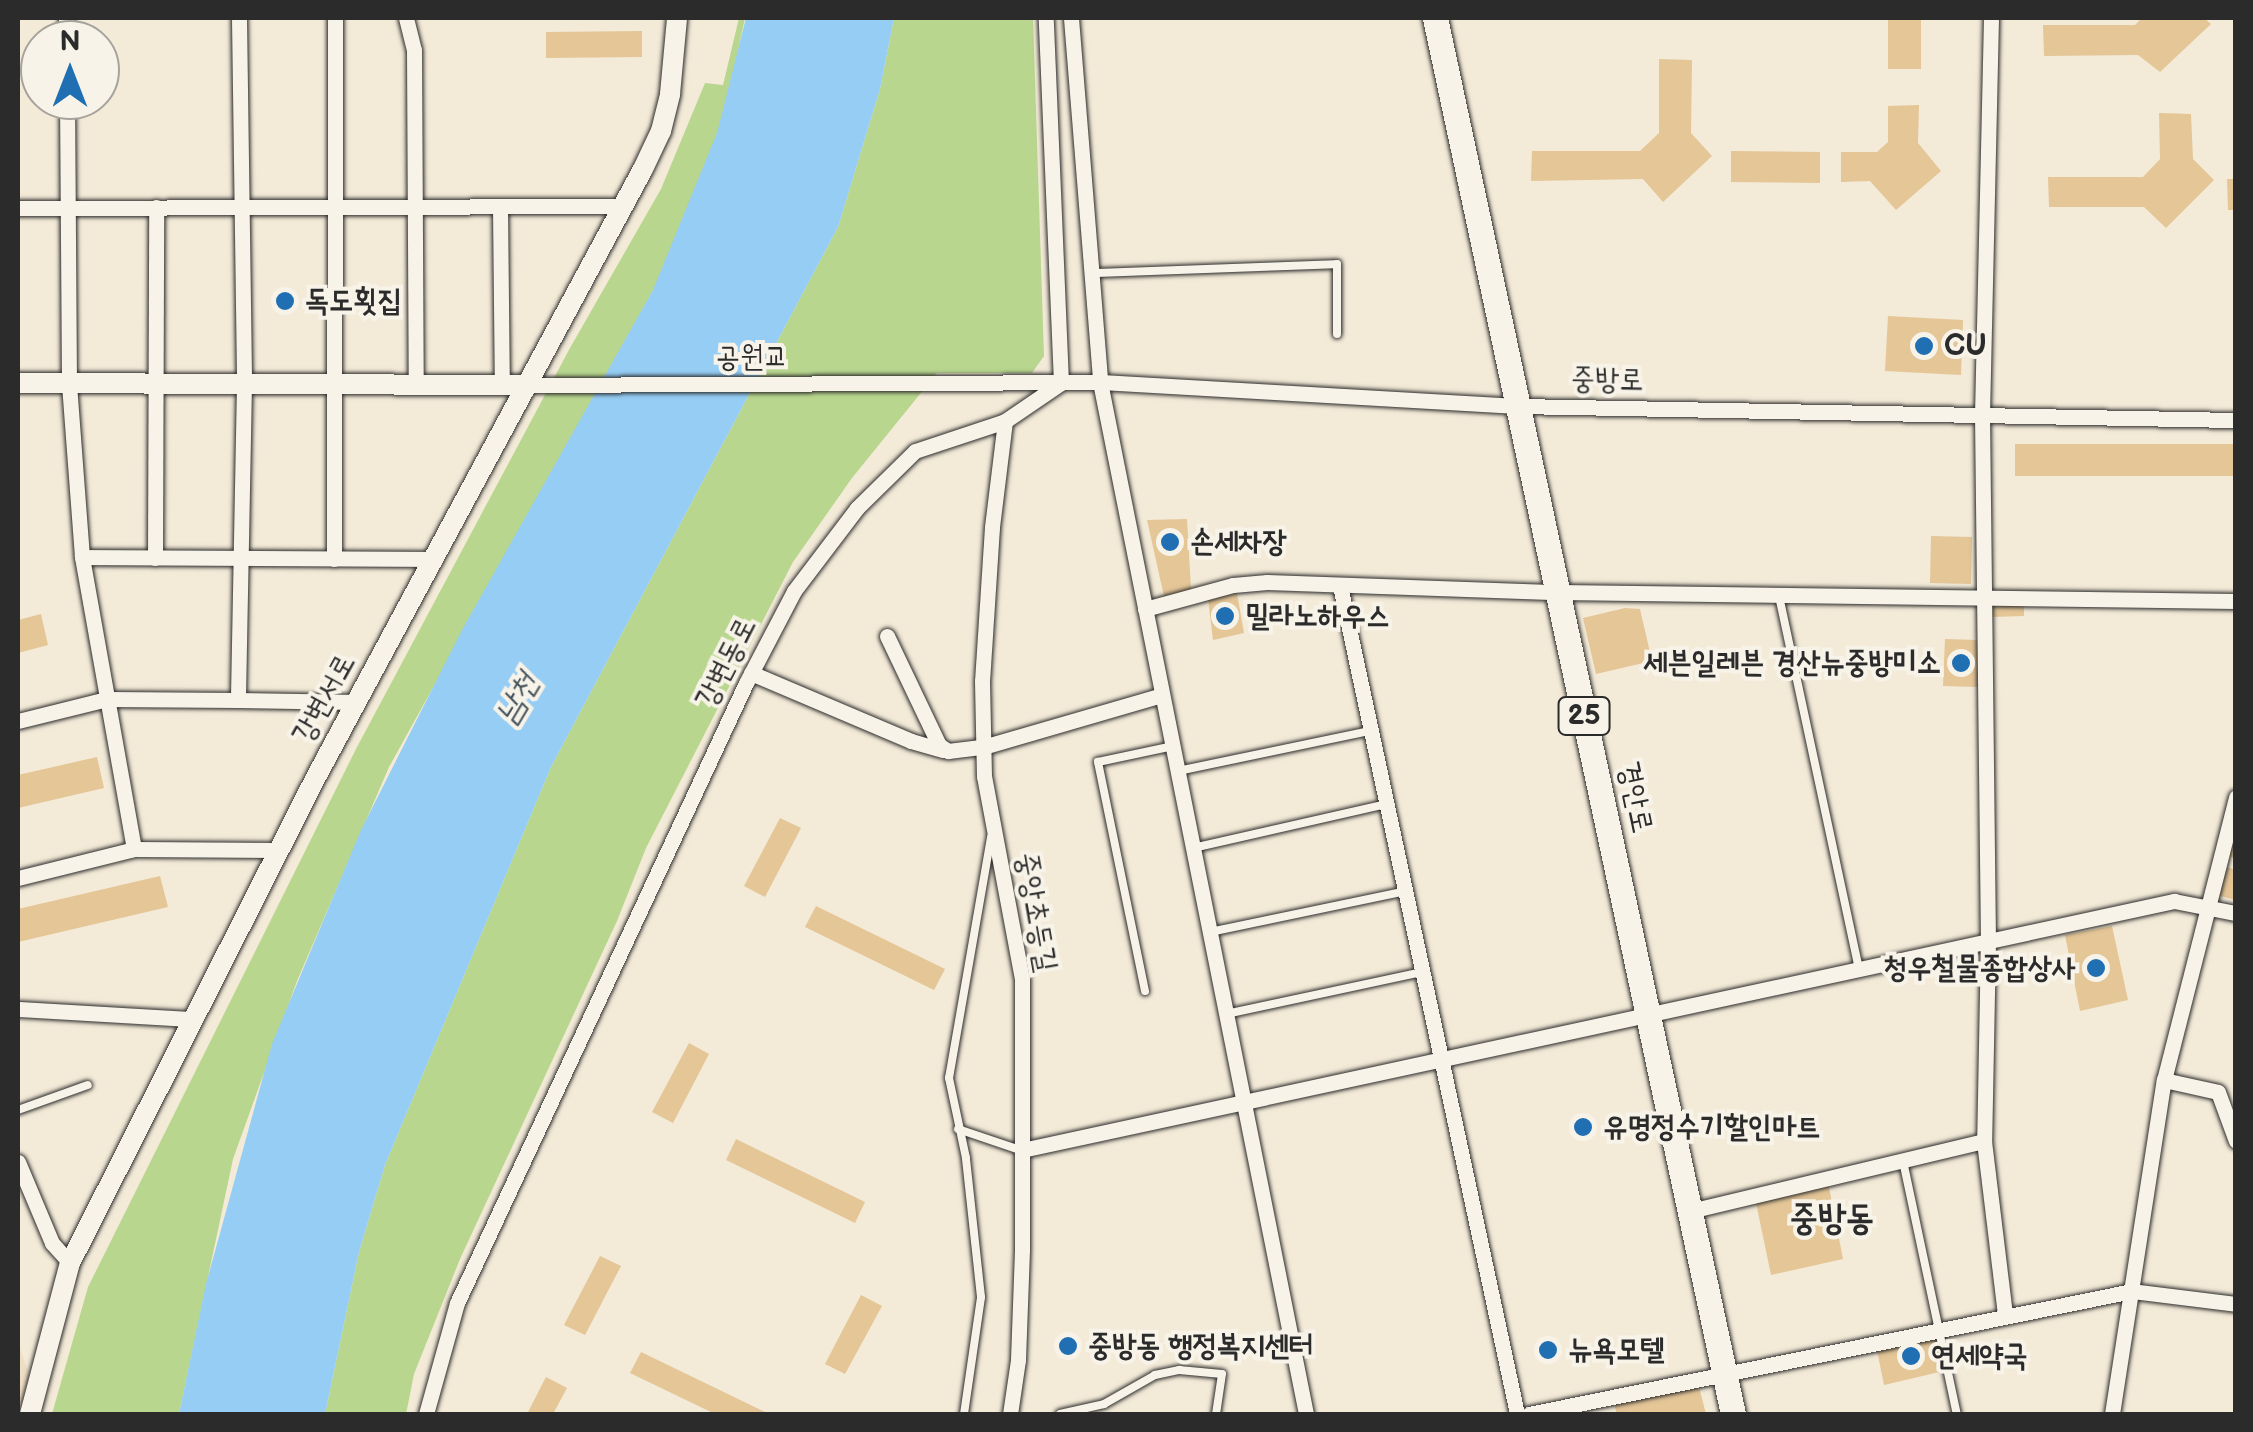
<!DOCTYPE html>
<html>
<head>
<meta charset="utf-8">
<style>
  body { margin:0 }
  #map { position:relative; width:2253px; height:1432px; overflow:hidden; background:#f3ead8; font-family:"Balsamiq Sans","Poor Story",sans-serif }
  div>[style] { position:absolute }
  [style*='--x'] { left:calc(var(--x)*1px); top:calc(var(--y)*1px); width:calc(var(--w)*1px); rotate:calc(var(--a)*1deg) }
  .built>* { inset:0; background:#eedfc4 }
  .green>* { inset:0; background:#b8d68e }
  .water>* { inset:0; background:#95cdf4 }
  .building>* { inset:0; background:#e4c697 }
  .roads { filter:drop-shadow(0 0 2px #2b2b2b) drop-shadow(0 0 2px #2b2b2b) }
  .service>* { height:8px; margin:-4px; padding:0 4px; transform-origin:4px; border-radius:4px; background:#f7f3e8 }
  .minor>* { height:15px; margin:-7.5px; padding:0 7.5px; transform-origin:7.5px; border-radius:7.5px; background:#f7f3e8 }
  .tertiary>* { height:20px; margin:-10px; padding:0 10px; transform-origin:10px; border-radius:10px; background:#f7f3e8 }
  .primary>* { height:25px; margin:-12.5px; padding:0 12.5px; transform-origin:12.5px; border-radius:12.5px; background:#f7f3e8 }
  .dots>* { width:28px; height:28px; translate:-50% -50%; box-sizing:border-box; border:5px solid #f7f3e8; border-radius:50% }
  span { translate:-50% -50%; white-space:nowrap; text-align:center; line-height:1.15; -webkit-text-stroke:8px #f7f3e8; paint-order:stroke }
  .shield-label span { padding:2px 8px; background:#f7f3e8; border:2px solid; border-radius:8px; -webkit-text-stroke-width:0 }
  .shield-label { font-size:28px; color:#2b2b2b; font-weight:700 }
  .poi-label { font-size:30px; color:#2b2b2b; font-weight:700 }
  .left { translate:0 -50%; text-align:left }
  .right { translate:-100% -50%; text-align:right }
  .street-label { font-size:30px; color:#2b2b2b }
  .water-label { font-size:32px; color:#46545d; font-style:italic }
  .quarter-label { font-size:35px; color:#2b2b2b; font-weight:700 }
  .frame { position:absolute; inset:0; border:20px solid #2b2b2b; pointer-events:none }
  .north { position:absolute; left:20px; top:20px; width:100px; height:100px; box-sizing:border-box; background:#f7f3e8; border:2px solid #a5a39c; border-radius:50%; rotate:0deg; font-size:28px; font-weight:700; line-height:40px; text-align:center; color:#2b2b2b }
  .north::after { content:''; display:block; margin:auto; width:35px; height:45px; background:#1f6fb2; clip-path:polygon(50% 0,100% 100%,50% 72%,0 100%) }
</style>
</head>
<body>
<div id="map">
  <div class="built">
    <i style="clip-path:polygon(18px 1343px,35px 1391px,30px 1414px,18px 1414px)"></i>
  </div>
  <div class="green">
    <i style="clip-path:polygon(739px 18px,745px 18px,724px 116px,667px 265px,389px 767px,297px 981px,233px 1159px,179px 1414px,52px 1414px,88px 1287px,356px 749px,570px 348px,661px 189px,705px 83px,723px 85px)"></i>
    <i style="clip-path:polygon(894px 18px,1033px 18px,1044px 356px,1032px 373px,937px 373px,852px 478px,793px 562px,646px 848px,617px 921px,460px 1259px,414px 1374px,406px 1414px,325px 1414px,359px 1252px,385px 1165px,551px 767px,838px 227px,880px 89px)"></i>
  </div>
  <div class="water">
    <i style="clip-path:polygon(746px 18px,894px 18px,880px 89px,838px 227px,551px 767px,385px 1165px,359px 1252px,325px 1414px,179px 1414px,206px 1284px,272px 1044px,361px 830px,462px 630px,653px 290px,717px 133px)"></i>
  </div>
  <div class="building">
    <i style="clip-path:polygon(1888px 18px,1921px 18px,1921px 69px,1888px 69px)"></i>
    <i style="clip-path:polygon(2142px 18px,2204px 18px,2211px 24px,2160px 72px,2138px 55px,2044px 56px,2043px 25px,2135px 25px)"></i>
    <i style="clip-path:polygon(642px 31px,642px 57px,546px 58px,546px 32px)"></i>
    <i style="clip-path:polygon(1659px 59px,1692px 60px,1691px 133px,1712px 156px,1663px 202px,1643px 179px,1531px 181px,1532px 151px,1640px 151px,1659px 133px)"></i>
    <i style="clip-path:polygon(1919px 105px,1918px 143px,1941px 171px,1896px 210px,1870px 181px,1841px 182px,1841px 152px,1877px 152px,1888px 142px,1888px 106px)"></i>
    <i style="clip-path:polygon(2159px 113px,2191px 114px,2193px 159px,2214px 180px,2166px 228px,2144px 207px,2049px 207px,2048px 177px,2143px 177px,2160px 159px)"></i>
    <i style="clip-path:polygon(1731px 151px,1820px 152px,1820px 183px,1731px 182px)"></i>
    <i style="clip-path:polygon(2227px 179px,2236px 179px,2236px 210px,2228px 210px)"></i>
    <i style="clip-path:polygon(1888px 316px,1963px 320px,1961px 375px,1885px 371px)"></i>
    <i style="clip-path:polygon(2015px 444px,2236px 444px,2236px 476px,2015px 476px)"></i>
    <i style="clip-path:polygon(1187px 519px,1191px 589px,1165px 601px,1147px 520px)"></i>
    <i style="clip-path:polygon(1931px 536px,1972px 537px,1971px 584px,1930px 583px)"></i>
    <i style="clip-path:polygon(1237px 593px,1244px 633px,1213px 640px,1208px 599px)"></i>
    <i style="clip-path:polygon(1990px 599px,2024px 599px,2024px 616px,1990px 617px)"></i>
    <i style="clip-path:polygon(1625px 608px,1640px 609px,1652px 661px,1596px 674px,1583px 618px)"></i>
    <i style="clip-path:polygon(41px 614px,48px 645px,18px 653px,18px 620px)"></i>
    <i style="clip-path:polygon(1945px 639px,1979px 640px,1978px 687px,1943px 686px)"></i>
    <i style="clip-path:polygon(97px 757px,104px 788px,18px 808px,18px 775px)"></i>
    <i style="clip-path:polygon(780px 818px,801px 828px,765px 897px,744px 886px)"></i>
    <i style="clip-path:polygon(2236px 819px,2236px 858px,2225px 856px)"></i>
    <i style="clip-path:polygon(2220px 865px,2236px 870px,2236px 900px,2212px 894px)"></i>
    <i style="clip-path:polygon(160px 876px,168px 907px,18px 942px,18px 909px)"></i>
    <i style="clip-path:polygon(816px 906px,945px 969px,934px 990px,805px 927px)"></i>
    <i style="clip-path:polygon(2112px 926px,2128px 1000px,2080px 1011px,2065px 935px)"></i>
    <i style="clip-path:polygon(689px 1043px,709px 1054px,673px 1123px,652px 1112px)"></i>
    <i style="clip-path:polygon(736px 1139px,865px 1202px,855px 1223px,726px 1160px)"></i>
    <i style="clip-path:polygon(1828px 1182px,1843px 1259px,1771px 1275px,1755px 1198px)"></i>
    <i style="clip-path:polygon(600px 1256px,621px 1266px,585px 1335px,564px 1325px)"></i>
    <i style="clip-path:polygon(861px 1295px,882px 1306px,845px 1374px,825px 1364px)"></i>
    <i style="clip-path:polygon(1939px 1327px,1948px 1370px,1884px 1385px,1875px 1341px)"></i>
    <i style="clip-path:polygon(641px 1352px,769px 1414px,715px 1414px,630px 1373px)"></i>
    <i style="clip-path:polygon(546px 1377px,567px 1388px,553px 1414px,527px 1414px)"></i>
    <i style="clip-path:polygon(1699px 1387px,1706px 1414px,1617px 1414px,1614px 1404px)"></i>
  </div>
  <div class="roads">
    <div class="service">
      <i style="--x:1094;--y:273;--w:243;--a:-2.1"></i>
      <i style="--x:1337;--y:264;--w:70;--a:90"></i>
      <i style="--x:1779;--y:596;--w:381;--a:77.9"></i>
      <i style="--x:1178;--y:771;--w:195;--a:-11.8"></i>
      <i style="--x:1193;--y:848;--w:199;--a:-12.8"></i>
      <i style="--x:1210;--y:932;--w:200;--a:-11.8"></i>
      <i style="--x:1145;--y:991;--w:234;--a:-101.6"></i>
      <i style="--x:1098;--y:762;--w:77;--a:-12"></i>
      <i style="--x:1226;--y:1014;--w:200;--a:-12.1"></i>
      <i style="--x:18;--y:1110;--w:74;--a:-19.7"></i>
      <i style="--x:958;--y:1129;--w:65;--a:18.7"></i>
      <i style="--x:1903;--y:1161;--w:259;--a:78"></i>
      <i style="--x:964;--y:1414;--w:118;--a:-81.7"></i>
      <i style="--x:981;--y:1297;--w:140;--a:-96.2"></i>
      <i style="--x:966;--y:1158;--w:82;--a:-102"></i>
      <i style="--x:949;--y:1078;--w:245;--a:-80.1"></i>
      <i style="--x:1060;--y:1414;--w:45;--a:-12.8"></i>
      <i style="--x:1104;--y:1404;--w:59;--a:-29.6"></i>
      <i style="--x:1155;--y:1375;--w:25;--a:-12"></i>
      <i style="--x:1179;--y:1370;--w:43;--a:5.3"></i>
      <i style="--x:1222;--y:1374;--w:40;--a:98.5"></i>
    </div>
    <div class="minor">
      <i style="--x:66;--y:18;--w:22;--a:90"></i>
      <i style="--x:239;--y:18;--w:366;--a:89.2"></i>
      <i style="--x:244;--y:384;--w:316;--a:91.1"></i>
      <i style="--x:238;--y:700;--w:119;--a:1"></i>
      <i style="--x:406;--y:18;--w:33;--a:76"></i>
      <i style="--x:414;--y:50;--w:335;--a:89.7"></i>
      <i style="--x:1071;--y:18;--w:365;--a:85.4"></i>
      <i style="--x:1100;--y:382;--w:1052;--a:78.71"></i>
      <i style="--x:1991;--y:18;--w:396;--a:91.3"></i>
      <i style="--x:1982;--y:414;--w:527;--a:89.35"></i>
      <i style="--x:1988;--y:941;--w:200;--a:91.1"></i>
      <i style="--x:1984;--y:1141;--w:175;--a:83.1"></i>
      <i style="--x:500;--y:207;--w:178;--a:89.4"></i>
      <i style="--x:18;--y:208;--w:606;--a:-0.19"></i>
      <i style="--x:526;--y:385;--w:574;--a:-0.3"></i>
      <i style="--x:1100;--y:382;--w:419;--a:3.3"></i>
      <i style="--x:1518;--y:406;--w:718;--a:1.12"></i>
      <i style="--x:1005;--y:421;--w:107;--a:97"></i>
      <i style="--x:992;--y:527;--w:154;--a:93.7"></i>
      <i style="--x:982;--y:681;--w:95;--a:88.8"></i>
      <i style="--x:984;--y:776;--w:207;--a:79.4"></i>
      <i style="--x:1022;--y:979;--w:271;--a:90"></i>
      <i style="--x:1022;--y:1250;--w:110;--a:92.1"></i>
      <i style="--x:1018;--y:1360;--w:55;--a:98.4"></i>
      <i style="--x:82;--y:557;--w:351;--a:0.3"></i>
      <i style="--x:155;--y:558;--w:351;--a:-89.8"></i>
      <i style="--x:334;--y:559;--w:541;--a:-89.89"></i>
      <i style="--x:1340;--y:586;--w:847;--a:77.93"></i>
      <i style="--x:1145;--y:609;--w:91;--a:-15.3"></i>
      <i style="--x:1233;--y:585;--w:34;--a:-5"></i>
      <i style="--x:1267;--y:582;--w:291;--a:2"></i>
      <i style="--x:1558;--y:592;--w:678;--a:0.76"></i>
      <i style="--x:887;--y:636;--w:121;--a:64.5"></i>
      <i style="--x:939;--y:745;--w:11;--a:34"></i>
      <i style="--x:948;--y:751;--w:35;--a:-7"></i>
      <i style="--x:983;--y:747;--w:186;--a:-16.2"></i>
      <i style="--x:751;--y:673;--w:174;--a:23"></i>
      <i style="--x:911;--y:741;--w:33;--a:16"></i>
      <i style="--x:18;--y:721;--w:92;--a:-13.9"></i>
      <i style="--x:107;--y:699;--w:131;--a:0.4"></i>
      <i style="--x:134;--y:849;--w:144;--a:0.4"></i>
      <i style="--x:18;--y:878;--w:120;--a:-14"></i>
      <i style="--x:134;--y:849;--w:297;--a:-100.1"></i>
      <i style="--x:82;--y:557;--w:174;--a:-94.3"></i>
      <i style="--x:69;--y:383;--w:283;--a:-90.4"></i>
      <i style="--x:18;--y:1009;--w:173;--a:3.3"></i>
      <i style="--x:2164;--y:1080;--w:55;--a:12.5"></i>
      <i style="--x:2218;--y:1092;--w:52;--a:69.8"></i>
      <i style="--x:1022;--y:1150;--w:1179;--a:-12.2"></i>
      <i style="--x:2174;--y:901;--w:63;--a:11"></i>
      <i style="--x:18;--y:1162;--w:88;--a:67.2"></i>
      <i style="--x:52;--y:1243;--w:27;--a:48"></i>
      <i style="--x:1690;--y:1211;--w:302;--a:-13.4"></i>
      <i style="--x:426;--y:1414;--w:115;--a:-74.4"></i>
      <i style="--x:457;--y:1303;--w:684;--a:-65.01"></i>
      <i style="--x:746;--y:683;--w:104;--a:-62.4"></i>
      <i style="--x:794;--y:591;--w:104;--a:-52.8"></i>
      <i style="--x:857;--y:508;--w:81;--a:-44.5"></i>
      <i style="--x:915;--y:451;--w:95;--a:-18.4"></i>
      <i style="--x:1005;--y:421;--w:68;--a:-34.2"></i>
      <i style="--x:1061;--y:383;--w:365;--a:-92.4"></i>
      <i style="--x:1529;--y:1414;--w:615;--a:-11.53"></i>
      <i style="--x:2132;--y:1291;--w:105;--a:7.1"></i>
      <i style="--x:2112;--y:1414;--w:338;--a:-81.2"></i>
      <i style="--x:2164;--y:1080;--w:292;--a:-75.7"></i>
    </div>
    <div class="tertiary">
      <i style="--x:18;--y:383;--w:508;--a:0.23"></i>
      <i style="--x:30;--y:1414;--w:156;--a:-75.2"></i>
      <i style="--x:70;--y:1263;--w:545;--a:-63.15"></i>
      <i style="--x:316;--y:777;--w:690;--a:-61.73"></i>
      <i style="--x:643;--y:169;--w:42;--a:-64.7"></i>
      <i style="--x:661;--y:131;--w:38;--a:-76"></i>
      <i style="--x:670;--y:94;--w:76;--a:-84.7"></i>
    </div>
    <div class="primary">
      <i style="--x:1435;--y:18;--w:1427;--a:77.95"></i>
    </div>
  </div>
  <div class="dots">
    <i style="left:285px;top:301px;background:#1f6fb2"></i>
    <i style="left:1924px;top:346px;background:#1f6fb2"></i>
    <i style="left:1170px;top:542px;background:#1f6fb2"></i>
    <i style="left:1225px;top:616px;background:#1f6fb2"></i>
    <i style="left:1961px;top:663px;background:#1f6fb2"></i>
    <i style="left:2096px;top:968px;background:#1f6fb2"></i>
    <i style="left:1583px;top:1127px;background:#1f6fb2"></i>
    <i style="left:1068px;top:1346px;background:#1f6fb2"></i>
    <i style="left:1548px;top:1350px;background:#1f6fb2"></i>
    <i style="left:1911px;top:1356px;background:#1f6fb2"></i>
  </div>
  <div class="shield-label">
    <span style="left:1584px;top:716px">25</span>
  </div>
  <div class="poi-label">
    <span class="left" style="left:305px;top:301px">독도횟집</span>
    <span class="left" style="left:1944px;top:346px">CU</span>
    <span class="left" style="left:1190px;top:542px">손세차장</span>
    <span class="left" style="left:1245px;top:616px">밀라노하우스</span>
    <span class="right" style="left:1941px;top:663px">세븐일레븐 경산뉴중방미소</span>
    <span class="right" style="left:2076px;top:968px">청우철물종합상사</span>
    <span class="left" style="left:1603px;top:1127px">유명정수기할인마트</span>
    <span class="left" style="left:1088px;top:1346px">중방동 행정복지센터</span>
    <span class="left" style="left:1568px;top:1350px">뉴욕모텔</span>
    <span class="left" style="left:1931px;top:1356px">연세약국</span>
  </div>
  <div class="street-label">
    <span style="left:752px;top:357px">공원교</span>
    <span style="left:1607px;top:380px;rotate:1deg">중방로</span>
    <span style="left:726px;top:663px;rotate:-63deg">강변동로</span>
    <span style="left:324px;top:699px;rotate:-61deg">강변서로</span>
    <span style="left:1635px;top:797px;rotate:78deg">경안로</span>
    <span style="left:1036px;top:912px;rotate:80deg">중앙초등길</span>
  </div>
  <div class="water-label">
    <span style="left:518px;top:699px;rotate:-59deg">남천</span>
  </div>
  <div class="quarter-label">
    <span style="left:1832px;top:1219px">중방동</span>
  </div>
  <div class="frame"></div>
  <div class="north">N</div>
</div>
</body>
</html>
